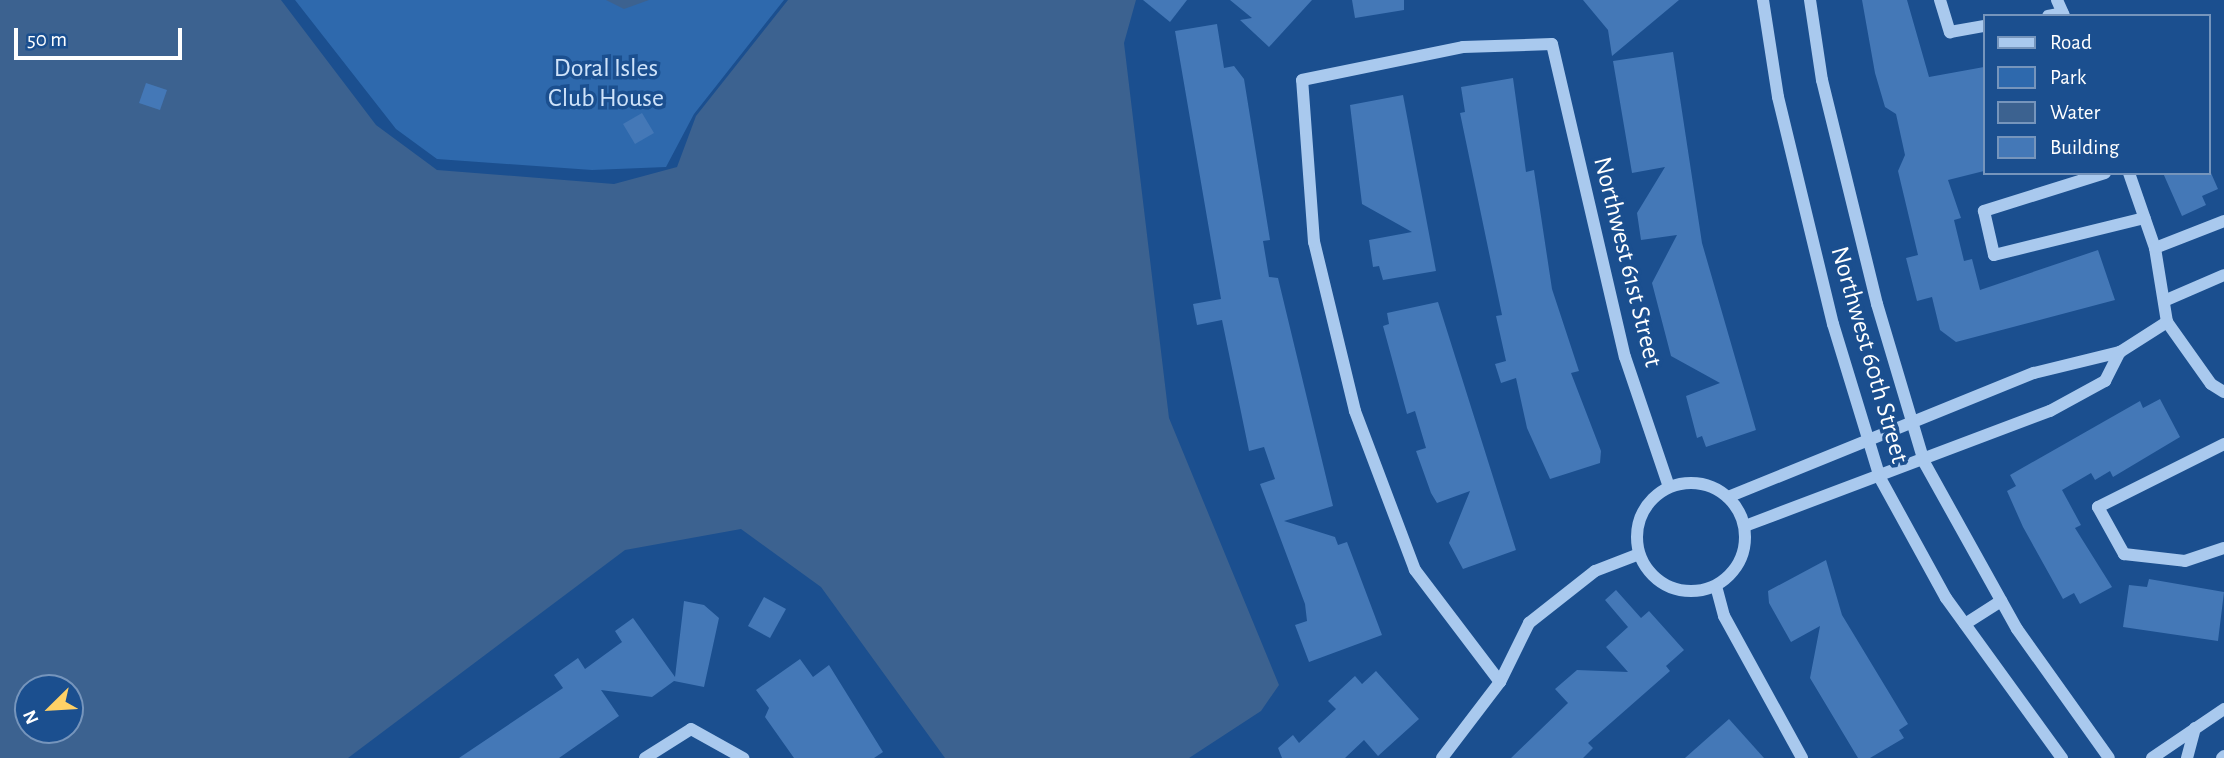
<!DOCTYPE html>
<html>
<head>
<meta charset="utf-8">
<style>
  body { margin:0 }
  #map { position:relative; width:2224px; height:758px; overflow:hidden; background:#1b4f8f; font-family:"Alegreya Sans",sans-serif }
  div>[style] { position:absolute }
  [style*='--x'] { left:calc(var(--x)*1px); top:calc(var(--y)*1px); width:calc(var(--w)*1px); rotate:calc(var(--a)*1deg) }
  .green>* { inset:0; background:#2e69ad }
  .water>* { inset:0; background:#3c6290 }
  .building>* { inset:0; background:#4478b7 }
  .minor>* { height:12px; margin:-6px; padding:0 6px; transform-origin:6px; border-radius:6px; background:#a9c9ee }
  .minor>.ring { margin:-6px; padding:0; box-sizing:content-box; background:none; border:12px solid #a9c9ee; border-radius:50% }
  span { translate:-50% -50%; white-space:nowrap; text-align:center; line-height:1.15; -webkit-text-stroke:7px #1b4f8f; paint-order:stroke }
  .park-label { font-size:26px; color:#cfe3fa }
  .street-label { font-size:26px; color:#fff }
  .legend { position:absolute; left:1983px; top:14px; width:228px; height:161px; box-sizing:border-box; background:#1b4f8f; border:2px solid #7695bc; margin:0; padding:9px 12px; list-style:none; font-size:21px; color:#fff }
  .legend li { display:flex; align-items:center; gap:14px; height:35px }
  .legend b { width:35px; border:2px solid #7695bc }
  .north { position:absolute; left:14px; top:674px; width:70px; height:70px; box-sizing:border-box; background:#1b4f8f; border:2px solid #7695bc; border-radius:50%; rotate:246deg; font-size:19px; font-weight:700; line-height:28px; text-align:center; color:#fff }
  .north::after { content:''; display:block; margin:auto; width:24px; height:32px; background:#ffd166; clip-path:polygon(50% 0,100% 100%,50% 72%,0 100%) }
  .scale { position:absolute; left:14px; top:28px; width:168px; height:32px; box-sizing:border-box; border:4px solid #fff; border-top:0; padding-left:9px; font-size:21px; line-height:24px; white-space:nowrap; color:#fff; -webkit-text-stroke:5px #1b4f8f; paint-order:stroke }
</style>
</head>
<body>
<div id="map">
  <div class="green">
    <i style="clip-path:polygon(295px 0,784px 0,694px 114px,666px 167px,592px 170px,437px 159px,396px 129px)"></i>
  </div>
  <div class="water">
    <i style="clip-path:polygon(evenodd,0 0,281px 0,376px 125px,437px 170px,614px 184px,677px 167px,696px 116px,788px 0,1136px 0,1124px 43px,1169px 418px,1279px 685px,1261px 711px,1189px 758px,945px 758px,821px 587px,741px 529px,625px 550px,348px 758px,0 758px,0 0,28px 688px,70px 688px,70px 730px,28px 730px,28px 688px)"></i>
    <i style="clip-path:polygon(606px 0,649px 0,624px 9px)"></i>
  </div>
  <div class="building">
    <i style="clip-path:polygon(1143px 0,1187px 0,1170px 22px)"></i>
    <i style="clip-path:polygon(1230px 0,1312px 0,1269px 47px,1240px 20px,1252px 18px)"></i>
    <i style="clip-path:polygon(1352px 0,1404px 0,1404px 10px,1355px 18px)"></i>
    <i style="clip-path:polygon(1583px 0,1679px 0,1612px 56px,1608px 30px)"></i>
    <i style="clip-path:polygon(1862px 0,1907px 0,1929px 77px,1984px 67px,1984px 171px,1948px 180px,1961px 218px,1954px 220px,1964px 261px,1972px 259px,1980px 290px,2098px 250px,2115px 300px,1956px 342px,1940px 330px,1932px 297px,1917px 301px,1906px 258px,1918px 255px,1898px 171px,1905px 155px,1896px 114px,1885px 107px,1875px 73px)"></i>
    <i style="clip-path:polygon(1217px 24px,1224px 68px,1234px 66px,1244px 79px,1270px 240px,1263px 241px,1269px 277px,1278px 278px,1333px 506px,1284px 521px,1335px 537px,1338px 545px,1347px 542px,1382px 635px,1309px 662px,1295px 625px,1307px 621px,1305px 604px,1260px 484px,1275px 479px,1264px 447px,1249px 451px,1222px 320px,1197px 325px,1193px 304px,1221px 299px,1175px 31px)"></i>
    <i style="clip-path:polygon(1673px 52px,1702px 243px,1756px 430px,1706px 447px,1702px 436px,1697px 438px,1686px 396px,1720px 383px,1671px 356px,1652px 283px,1677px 235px,1641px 240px,1637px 213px,1665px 167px,1632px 173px,1613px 61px)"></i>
    <i style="clip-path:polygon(1513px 78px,1526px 172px,1534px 170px,1552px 289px,1579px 371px,1571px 373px,1601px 451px,1600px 463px,1550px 479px,1527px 428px,1516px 378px,1501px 383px,1495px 364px,1506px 361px,1496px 316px,1502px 315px,1460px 113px,1465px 112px,1461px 87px)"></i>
    <i style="clip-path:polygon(146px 83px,167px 90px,160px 110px,139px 103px)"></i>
    <i style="clip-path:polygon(1403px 95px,1436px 271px,1383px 280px,1379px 266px,1373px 267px,1369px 240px,1412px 232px,1362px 204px,1350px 105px)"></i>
    <i style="clip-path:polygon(642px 113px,654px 133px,635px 144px,623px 124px)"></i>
    <i style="clip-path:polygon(2163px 173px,2211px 173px,2218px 189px,2202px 196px,2206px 205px,2182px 216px)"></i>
    <i style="clip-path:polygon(1438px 302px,1516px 550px,1463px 569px,1449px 543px,1470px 491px,1437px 503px,1431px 493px,1416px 451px,1426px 448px,1415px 411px,1407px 414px,1383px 326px,1389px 324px,1387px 313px)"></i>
    <i style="clip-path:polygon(2160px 399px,2180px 437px,2113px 477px,2110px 471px,2095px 480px,2091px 473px,2062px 490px,2081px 525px,2075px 528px,2112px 587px,2080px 604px,2074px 593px,2063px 599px,2023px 527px,2007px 491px,2016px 486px,2010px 475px,2140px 401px,2143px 408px)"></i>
    <i style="clip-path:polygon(1826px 560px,1842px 615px,1908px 724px,1899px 730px,1904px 738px,1870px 758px,1858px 758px,1810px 678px,1820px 626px,1791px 642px,1769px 603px,1768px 591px)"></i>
    <i style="clip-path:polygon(2149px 579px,2224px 592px,2218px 641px,2123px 627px,2129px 585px,2147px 587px)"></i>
    <i style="clip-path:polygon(1616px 590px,1641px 618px,1649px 611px,1684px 650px,1666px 666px,1670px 671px,1588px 743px,1593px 748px,1583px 758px,1511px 758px,1568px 703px,1555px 689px,1577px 670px,1628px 672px,1606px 647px,1628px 627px,1605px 600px)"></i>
    <i style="clip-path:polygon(764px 597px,786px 609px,770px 638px,748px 626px)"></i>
    <i style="clip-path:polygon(684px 601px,704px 605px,719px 618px,704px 687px,674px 681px,652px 697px,601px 690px,619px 716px,559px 758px,459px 758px,563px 688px,554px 675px,578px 658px,585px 669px,622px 642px,615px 631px,633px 618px,675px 677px)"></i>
    <i style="clip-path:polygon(800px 659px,813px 677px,829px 665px,883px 752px,874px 758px,794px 758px,765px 717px,769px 708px,756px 690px)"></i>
    <i style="clip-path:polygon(1376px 671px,1419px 719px,1378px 756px,1364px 740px,1345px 758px,1282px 758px,1278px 748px,1293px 735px,1299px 743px,1336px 709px,1328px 701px,1355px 676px,1362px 684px)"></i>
    <i style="clip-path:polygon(1729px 719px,1764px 758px,1685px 758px)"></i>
  </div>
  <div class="minor">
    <i style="--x:1763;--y:0;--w:98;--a:81.2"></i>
    <i style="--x:1778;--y:97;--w:234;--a:76.4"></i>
    <i style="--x:1833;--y:324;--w:161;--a:73"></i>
    <i style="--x:1880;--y:478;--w:137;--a:61.2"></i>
    <i style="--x:1946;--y:598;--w:198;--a:54.1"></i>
    <i style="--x:1810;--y:0;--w:81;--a:81.5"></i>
    <i style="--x:1822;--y:80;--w:231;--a:76.2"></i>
    <i style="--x:1877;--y:304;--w:165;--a:73.4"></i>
    <i style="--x:1924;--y:462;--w:191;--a:60.9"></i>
    <i style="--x:2017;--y:629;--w:158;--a:54.5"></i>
    <i style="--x:1940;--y:0;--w:34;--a:73"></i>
    <i style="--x:1950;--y:32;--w:35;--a:-10"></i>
    <i style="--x:2057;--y:0;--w:17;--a:66"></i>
    <i style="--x:2048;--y:16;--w:15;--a:-11"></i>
    <i style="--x:2105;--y:173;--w:127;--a:162.6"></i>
    <i style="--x:1984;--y:211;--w:45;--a:77.2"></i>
    <i style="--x:1994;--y:255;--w:155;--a:-13.8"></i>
    <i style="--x:2129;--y:173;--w:79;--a:70.9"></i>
    <i style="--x:2155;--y:248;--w:75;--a:80.8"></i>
    <i style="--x:2167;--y:322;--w:76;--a:54.6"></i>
    <i style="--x:2211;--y:384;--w:15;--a:32"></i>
    <i style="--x:2155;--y:248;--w:74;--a:-21.4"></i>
    <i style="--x:2164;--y:301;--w:65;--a:-23.4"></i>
    <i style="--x:2224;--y:444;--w:141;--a:153.4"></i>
    <i style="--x:2098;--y:507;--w:54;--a:61"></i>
    <i style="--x:2124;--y:554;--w:61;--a:6.5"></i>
    <i style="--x:2185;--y:561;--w:41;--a:-18.4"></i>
    <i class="ring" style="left:1637px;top:483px;width:96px;height:96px"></i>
    <i style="--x:1728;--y:497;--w:330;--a:-22.1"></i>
    <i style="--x:2034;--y:373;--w:89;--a:-13.7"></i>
    <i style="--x:2120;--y:352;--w:56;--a:-32.6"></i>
    <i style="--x:1745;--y:526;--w:326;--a:-20.7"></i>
    <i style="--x:2050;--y:411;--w:63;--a:-28.6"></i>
    <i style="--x:2105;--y:381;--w:33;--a:-63"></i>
    <i style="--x:1716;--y:586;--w:31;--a:75"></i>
    <i style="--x:1724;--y:616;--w:162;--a:61.2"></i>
    <i style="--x:1965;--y:624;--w:43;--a:-32.6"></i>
    <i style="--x:1500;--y:682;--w:141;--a:-127.2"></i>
    <i style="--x:1415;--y:570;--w:170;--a:-110.7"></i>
    <i style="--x:1355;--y:411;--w:174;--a:-103.6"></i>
    <i style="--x:1314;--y:242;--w:162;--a:-94.2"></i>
    <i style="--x:1302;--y:80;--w:164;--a:-11.6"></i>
    <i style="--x:1463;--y:47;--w:89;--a:-1.9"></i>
    <i style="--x:1552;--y:44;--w:321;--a:76.9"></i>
    <i style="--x:1625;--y:357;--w:137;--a:71.3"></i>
    <i style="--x:645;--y:758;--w:54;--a:-32.2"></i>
    <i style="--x:691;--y:729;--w:60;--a:29.1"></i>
    <i style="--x:1442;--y:758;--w:96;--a:-52.7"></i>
    <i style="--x:1500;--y:682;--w:66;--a:-63.8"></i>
    <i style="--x:1529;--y:623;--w:84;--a:-38.2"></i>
    <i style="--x:1595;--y:571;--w:47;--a:-21.1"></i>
    <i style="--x:2152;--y:758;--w:87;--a:-34.2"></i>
    <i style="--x:2187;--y:758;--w:31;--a:-75"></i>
    <i style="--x:2222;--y:758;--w:3;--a:-45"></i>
  </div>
  <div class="park-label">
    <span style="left:606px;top:84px">Doral Isles<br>Club House</span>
  </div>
  <div class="street-label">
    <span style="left:1627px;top:262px;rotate:76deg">Northwest 61st Street</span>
    <span style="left:1869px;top:355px;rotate:74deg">Northwest 60th Street</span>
  </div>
  <ul class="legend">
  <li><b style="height:9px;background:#a9c9ee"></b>Road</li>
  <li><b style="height:19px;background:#2e69ad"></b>Park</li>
  <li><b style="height:19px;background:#3c6290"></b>Water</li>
  <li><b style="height:19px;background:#4478b7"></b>Building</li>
  </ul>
  <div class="north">N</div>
  <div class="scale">50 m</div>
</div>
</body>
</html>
